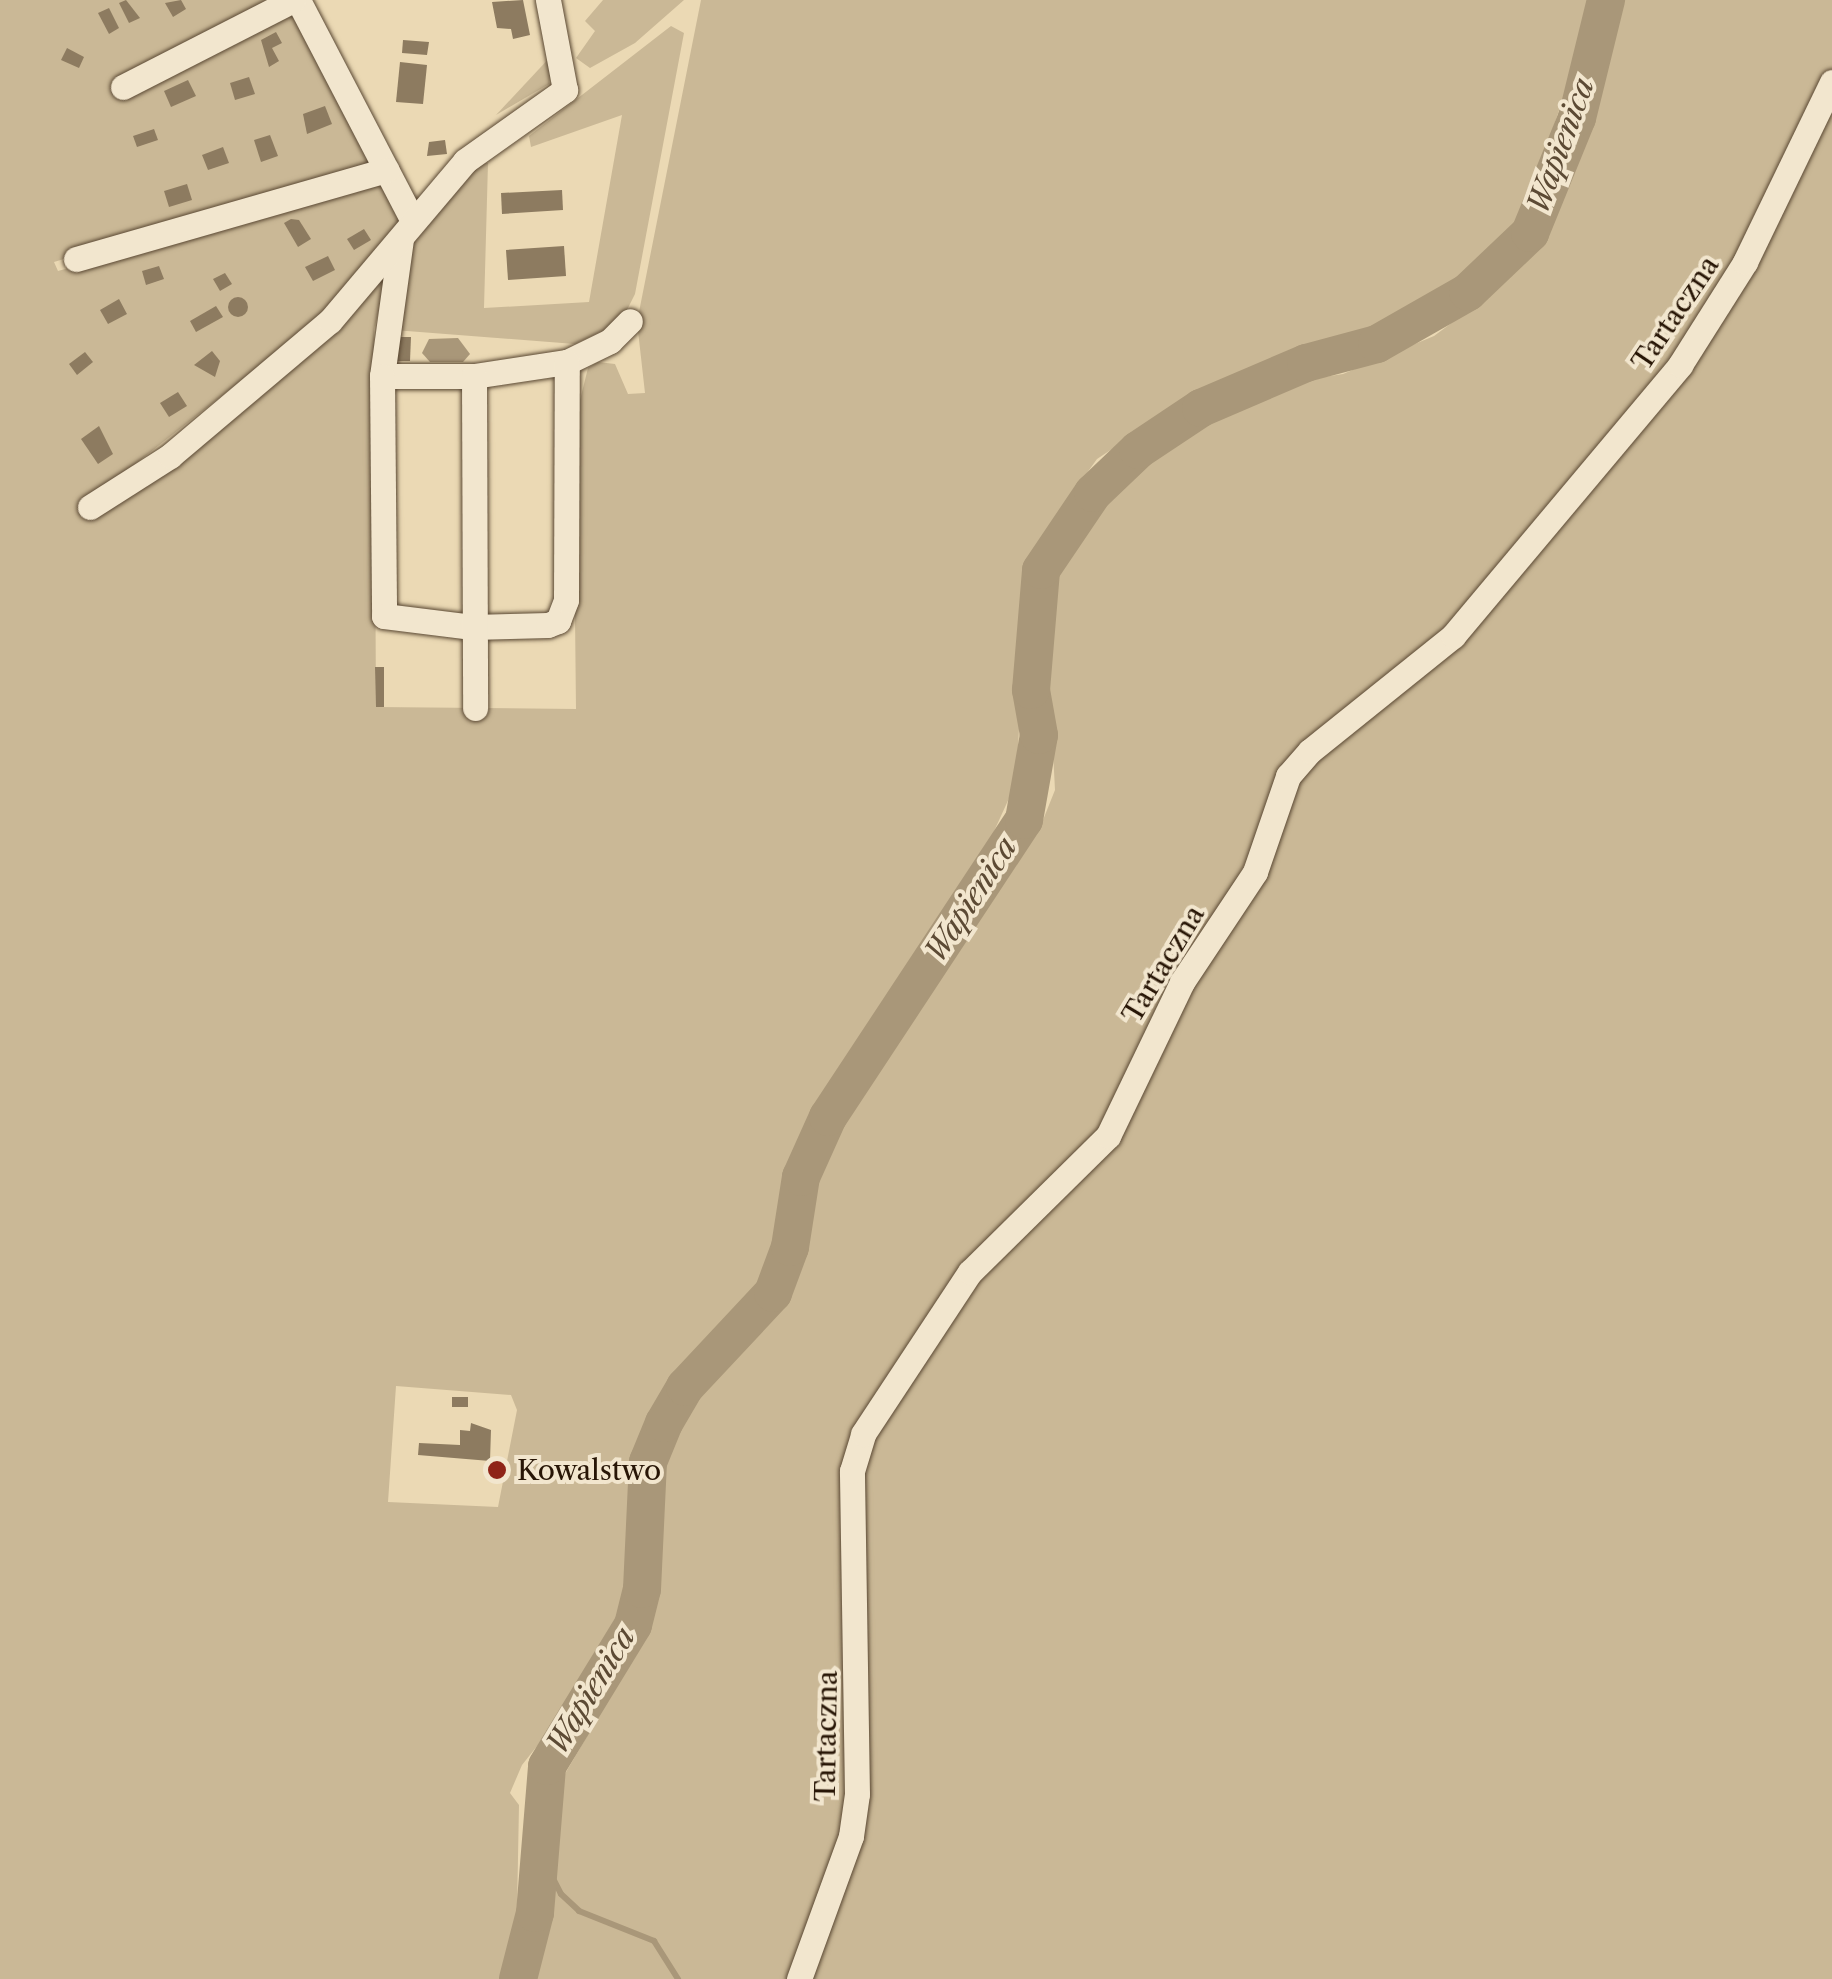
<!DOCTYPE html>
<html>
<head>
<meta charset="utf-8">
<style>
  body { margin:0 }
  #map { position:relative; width:1832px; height:1979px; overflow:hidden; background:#ebd9b4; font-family:"Libre Caslon Text",serif }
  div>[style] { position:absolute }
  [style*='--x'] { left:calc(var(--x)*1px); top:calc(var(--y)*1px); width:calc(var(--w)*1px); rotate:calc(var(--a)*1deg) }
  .green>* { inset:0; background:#cab896 }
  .water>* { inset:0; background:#a99779 }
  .stream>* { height:6px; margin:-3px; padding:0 3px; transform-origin:3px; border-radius:3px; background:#a99779 }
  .river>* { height:38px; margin:-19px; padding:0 19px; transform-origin:19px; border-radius:19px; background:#a99779 }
  .building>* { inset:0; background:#8d7b60 }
  .round { border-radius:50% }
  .roads { filter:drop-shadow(0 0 2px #594732) drop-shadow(0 0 2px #594732) }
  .minor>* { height:25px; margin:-12.5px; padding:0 12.5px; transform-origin:12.5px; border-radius:12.5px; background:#f2e6ce }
  .dots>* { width:28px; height:28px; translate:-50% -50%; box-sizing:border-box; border:5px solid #f2e6ce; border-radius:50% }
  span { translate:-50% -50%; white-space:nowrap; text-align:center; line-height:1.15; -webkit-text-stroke:8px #f2e6ce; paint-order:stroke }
  .street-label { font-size:28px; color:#281606 }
  .poi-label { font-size:28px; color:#281606 }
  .left { translate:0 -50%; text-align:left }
  .water-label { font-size:30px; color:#5c4a34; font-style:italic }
</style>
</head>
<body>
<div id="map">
  <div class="green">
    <i style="clip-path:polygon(evenodd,0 0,278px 0,281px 14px,293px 15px,371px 165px,54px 262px,58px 271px,380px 180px,399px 216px,399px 227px,333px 308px,111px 483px,119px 502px,392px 262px,374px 329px,376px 707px,576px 709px,573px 428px,588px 368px,598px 362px,615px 364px,628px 394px,645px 393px,637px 322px,701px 0,1597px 0,1520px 224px,1457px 283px,1374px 327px,1192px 396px,1097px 459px,1053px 520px,1028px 567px,1016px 783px,985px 851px,820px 1108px,795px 1168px,780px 1245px,764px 1285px,672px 1386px,639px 1459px,633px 1587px,623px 1623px,580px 1692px,522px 1765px,510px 1793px,519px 1805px,517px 1911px,505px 1979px,0 1979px,0 0,396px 1386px,511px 1395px,517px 1410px,498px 1507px,388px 1502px,396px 1386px)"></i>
    <i style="clip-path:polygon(603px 0,684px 0,635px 43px,590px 68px,576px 58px,595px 31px,585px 21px)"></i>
    <i style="clip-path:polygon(1625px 0,1832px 0,1832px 72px,1715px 306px,1482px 598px,1306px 746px,1104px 1134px,1005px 1231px,859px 1433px,853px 1795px,794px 1979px,528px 1979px,559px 1784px,646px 1636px,660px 1593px,655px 1471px,670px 1435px,693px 1397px,786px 1298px,806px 1249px,815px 1180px,838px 1127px,913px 1004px,1041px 825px,1055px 790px,1048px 653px,1058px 575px,1103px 502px,1203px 418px,1285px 383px,1343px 374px,1434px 336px,1500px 287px,1536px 241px,1589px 129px)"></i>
    <i style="clip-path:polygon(671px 26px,684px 33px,635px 294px,621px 322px,575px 344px,394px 330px,406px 248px,467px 163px,488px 163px,484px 308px,589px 302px,622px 115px,531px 147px,529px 136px)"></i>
    <i style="clip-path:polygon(553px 54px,549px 84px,496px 115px)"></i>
    <i style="clip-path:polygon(1832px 96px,1832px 1979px,805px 1979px,855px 1837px,861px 1453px,953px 1301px,1102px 1154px,1309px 763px,1457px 640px,1685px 368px)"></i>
  </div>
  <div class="water">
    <i style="clip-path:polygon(458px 338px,470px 354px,463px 362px,430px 362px,422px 353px,429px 339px)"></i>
  </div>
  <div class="stream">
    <i style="--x:540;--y:1853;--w:46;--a:62.9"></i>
    <i style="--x:561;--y:1894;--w:25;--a:43"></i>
    <i style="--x:579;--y:1911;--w:81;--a:21.8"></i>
    <i style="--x:654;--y:1941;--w:45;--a:57.7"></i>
  </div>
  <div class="river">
    <i style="--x:518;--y:1979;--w:68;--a:-75.6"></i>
    <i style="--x:535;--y:1913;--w:147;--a:-85.3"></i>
    <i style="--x:547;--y:1766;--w:165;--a:-58.6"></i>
    <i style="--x:633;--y:1625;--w:37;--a:-76"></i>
    <i style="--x:642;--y:1589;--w:127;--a:-87.3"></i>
    <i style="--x:648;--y:1462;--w:42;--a:-67.7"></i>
    <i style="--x:664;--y:1423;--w:42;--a:-59.7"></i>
    <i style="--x:685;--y:1387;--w:129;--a:-46.9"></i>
    <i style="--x:773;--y:1293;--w:49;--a:-69.7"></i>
    <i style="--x:790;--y:1247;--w:71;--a:-81.1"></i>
    <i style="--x:801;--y:1177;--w:66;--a:-65.8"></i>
    <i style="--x:828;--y:1117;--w:356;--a:-56.6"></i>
    <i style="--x:1024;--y:820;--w:86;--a:-80"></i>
    <i style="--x:1039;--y:735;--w:46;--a:-100.1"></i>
    <i style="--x:1031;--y:690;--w:120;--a:-85.2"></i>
    <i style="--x:1041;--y:570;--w:93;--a:-56"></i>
    <i style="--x:1093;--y:493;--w:62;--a:-43.7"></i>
    <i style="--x:1138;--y:450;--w:76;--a:-33.7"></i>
    <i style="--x:1201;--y:408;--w:114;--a:-23.2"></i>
    <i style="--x:1306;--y:363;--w:73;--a:-15"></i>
    <i style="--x:1377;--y:344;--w:105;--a:-29.7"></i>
    <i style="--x:1468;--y:292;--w:86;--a:-43.6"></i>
    <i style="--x:1530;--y:233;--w:124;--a:-67.8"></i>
    <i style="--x:1577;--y:118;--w:122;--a:-76.2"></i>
  </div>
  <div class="building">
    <i style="clip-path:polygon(126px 0,140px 18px,129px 23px,119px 3px)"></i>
    <i style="clip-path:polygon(181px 0,186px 9px,173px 17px,165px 3px)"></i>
    <i style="clip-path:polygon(523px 0,530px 35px,513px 39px,511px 29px,497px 28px,492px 2px)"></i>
    <i style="clip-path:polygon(109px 8px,119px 28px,109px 34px,98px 13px)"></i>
    <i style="clip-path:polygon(276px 32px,282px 43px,272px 48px,279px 61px,269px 67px,261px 40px)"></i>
    <i style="clip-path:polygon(403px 40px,429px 42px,427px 55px,402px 53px)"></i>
    <i style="clip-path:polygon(67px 48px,84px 57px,79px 68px,61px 60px)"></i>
    <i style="clip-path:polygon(400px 62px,427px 65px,423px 104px,396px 102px)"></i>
    <i style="clip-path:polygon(249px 77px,255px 94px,235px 100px,230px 83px)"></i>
    <i style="clip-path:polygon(188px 80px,196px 96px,171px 107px,164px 91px)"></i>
    <i style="clip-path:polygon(325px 106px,332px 124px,307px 134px,303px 114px)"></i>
    <i style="clip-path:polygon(154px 129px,158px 140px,137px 147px,133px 136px)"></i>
    <i style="clip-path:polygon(270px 135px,278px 156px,261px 162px,254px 140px)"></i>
    <i style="clip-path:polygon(445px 140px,447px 154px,427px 156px,429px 142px)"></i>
    <i style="clip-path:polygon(223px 147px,229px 163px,208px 170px,202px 155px)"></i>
    <i style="clip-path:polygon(187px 184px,192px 200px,169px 207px,164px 191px)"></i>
    <i style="clip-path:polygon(562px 190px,563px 210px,502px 214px,501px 193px)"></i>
    <i style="clip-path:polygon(291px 219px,299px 220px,311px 239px,298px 247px,284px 223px)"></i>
    <i style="clip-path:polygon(364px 229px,371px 240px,354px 250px,347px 239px)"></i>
    <i style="clip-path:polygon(564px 246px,566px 276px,508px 280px,506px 250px)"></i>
    <i style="clip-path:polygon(328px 256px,335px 270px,313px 281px,305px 267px)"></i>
    <i style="clip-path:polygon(159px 266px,164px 279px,146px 285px,142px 271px)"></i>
    <i style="clip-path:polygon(225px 273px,232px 284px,220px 291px,213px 279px)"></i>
    <i class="round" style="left:228px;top:297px;width:20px;height:20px"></i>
    <i style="clip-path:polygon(119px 299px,127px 314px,108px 324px,100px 310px)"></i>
    <i style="clip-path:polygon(216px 306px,223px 317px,196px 332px,190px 321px)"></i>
    <i style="clip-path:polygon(396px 337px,411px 337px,410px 361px,395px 361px)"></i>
    <i style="clip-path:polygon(212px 351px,220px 361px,215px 377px,194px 365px)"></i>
    <i style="clip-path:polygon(85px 352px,93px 362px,77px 375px,69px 364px)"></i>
    <i style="clip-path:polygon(178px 392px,187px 406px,169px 417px,160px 403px)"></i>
    <i style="clip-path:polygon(99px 426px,113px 454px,98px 464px,81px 439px)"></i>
    <i style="clip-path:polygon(375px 667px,384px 667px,384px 707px,376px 707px)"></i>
    <i style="clip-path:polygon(452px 1397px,468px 1397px,468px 1407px,452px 1407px)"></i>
    <i style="clip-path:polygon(471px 1423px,491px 1430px,490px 1461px,418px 1455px,419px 1443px,460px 1445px,460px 1430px,470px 1431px)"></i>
  </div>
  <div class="roads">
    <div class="minor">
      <i style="--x:298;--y:0;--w:247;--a:62.5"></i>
      <i style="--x:123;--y:87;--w:191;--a:-27.1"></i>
      <i style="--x:401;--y:239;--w:138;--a:97.9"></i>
      <i style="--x:382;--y:376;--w:92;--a:0"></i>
      <i style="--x:474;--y:376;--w:94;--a:-8.6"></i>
      <i style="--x:567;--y:362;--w:48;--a:-26"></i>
      <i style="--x:610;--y:341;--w:28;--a:-45"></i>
      <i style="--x:76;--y:259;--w:323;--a:-16"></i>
      <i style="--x:382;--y:376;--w:240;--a:89.5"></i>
      <i style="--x:384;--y:616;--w:89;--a:7.1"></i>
      <i style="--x:472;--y:627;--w:76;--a:-1.5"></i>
      <i style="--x:548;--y:625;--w:11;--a:-22"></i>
      <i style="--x:558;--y:621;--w:22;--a:-69"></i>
      <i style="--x:566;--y:600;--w:238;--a:-89.8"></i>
      <i style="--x:474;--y:376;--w:332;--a:89.8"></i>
      <i style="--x:90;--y:507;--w:95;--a:-32.5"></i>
      <i style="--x:170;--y:456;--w:209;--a:-40.2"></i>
      <i style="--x:330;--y:321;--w:209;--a:-49.8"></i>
      <i style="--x:465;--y:161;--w:123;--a:-35.4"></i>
      <i style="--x:565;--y:90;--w:92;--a:-100.7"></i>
      <i style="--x:799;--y:1979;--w:152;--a:-70"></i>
      <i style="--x:851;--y:1836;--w:42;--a:-81.9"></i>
      <i style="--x:857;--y:1794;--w:323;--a:-90.9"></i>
      <i style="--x:852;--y:1471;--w:39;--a:-73"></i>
      <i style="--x:863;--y:1434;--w:194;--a:-56.6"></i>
      <i style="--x:970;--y:1272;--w:194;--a:-44.6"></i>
      <i style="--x:1108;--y:1136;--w:171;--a:-64.3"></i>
      <i style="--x:1182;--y:982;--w:132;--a:-56.4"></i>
      <i style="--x:1255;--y:872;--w:102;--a:-71"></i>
      <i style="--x:1288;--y:776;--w:33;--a:-49"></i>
      <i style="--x:1310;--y:751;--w:184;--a:-38.8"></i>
      <i style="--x:1453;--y:636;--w:354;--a:-50"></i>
      <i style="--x:1680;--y:365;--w:122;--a:-57.7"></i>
      <i style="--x:1745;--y:262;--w:200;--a:-64.2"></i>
    </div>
  </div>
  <div class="dots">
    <i style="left:497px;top:1470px;background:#8f2418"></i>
  </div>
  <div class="street-label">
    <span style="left:1675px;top:313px;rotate:-56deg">Tartaczna</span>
    <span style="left:1163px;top:964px;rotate:-59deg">Tartaczna</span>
    <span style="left:826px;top:1736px;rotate:-89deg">Tartaczna</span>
  </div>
  <div class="poi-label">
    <span class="left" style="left:517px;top:1470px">Kowalstwo</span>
  </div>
  <div class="water-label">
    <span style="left:1561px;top:146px;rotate:-70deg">Wapienica</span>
    <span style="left:971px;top:900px;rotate:-57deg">Wapienica</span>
    <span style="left:591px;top:1691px;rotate:-59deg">Wapienica</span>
  </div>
</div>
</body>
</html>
